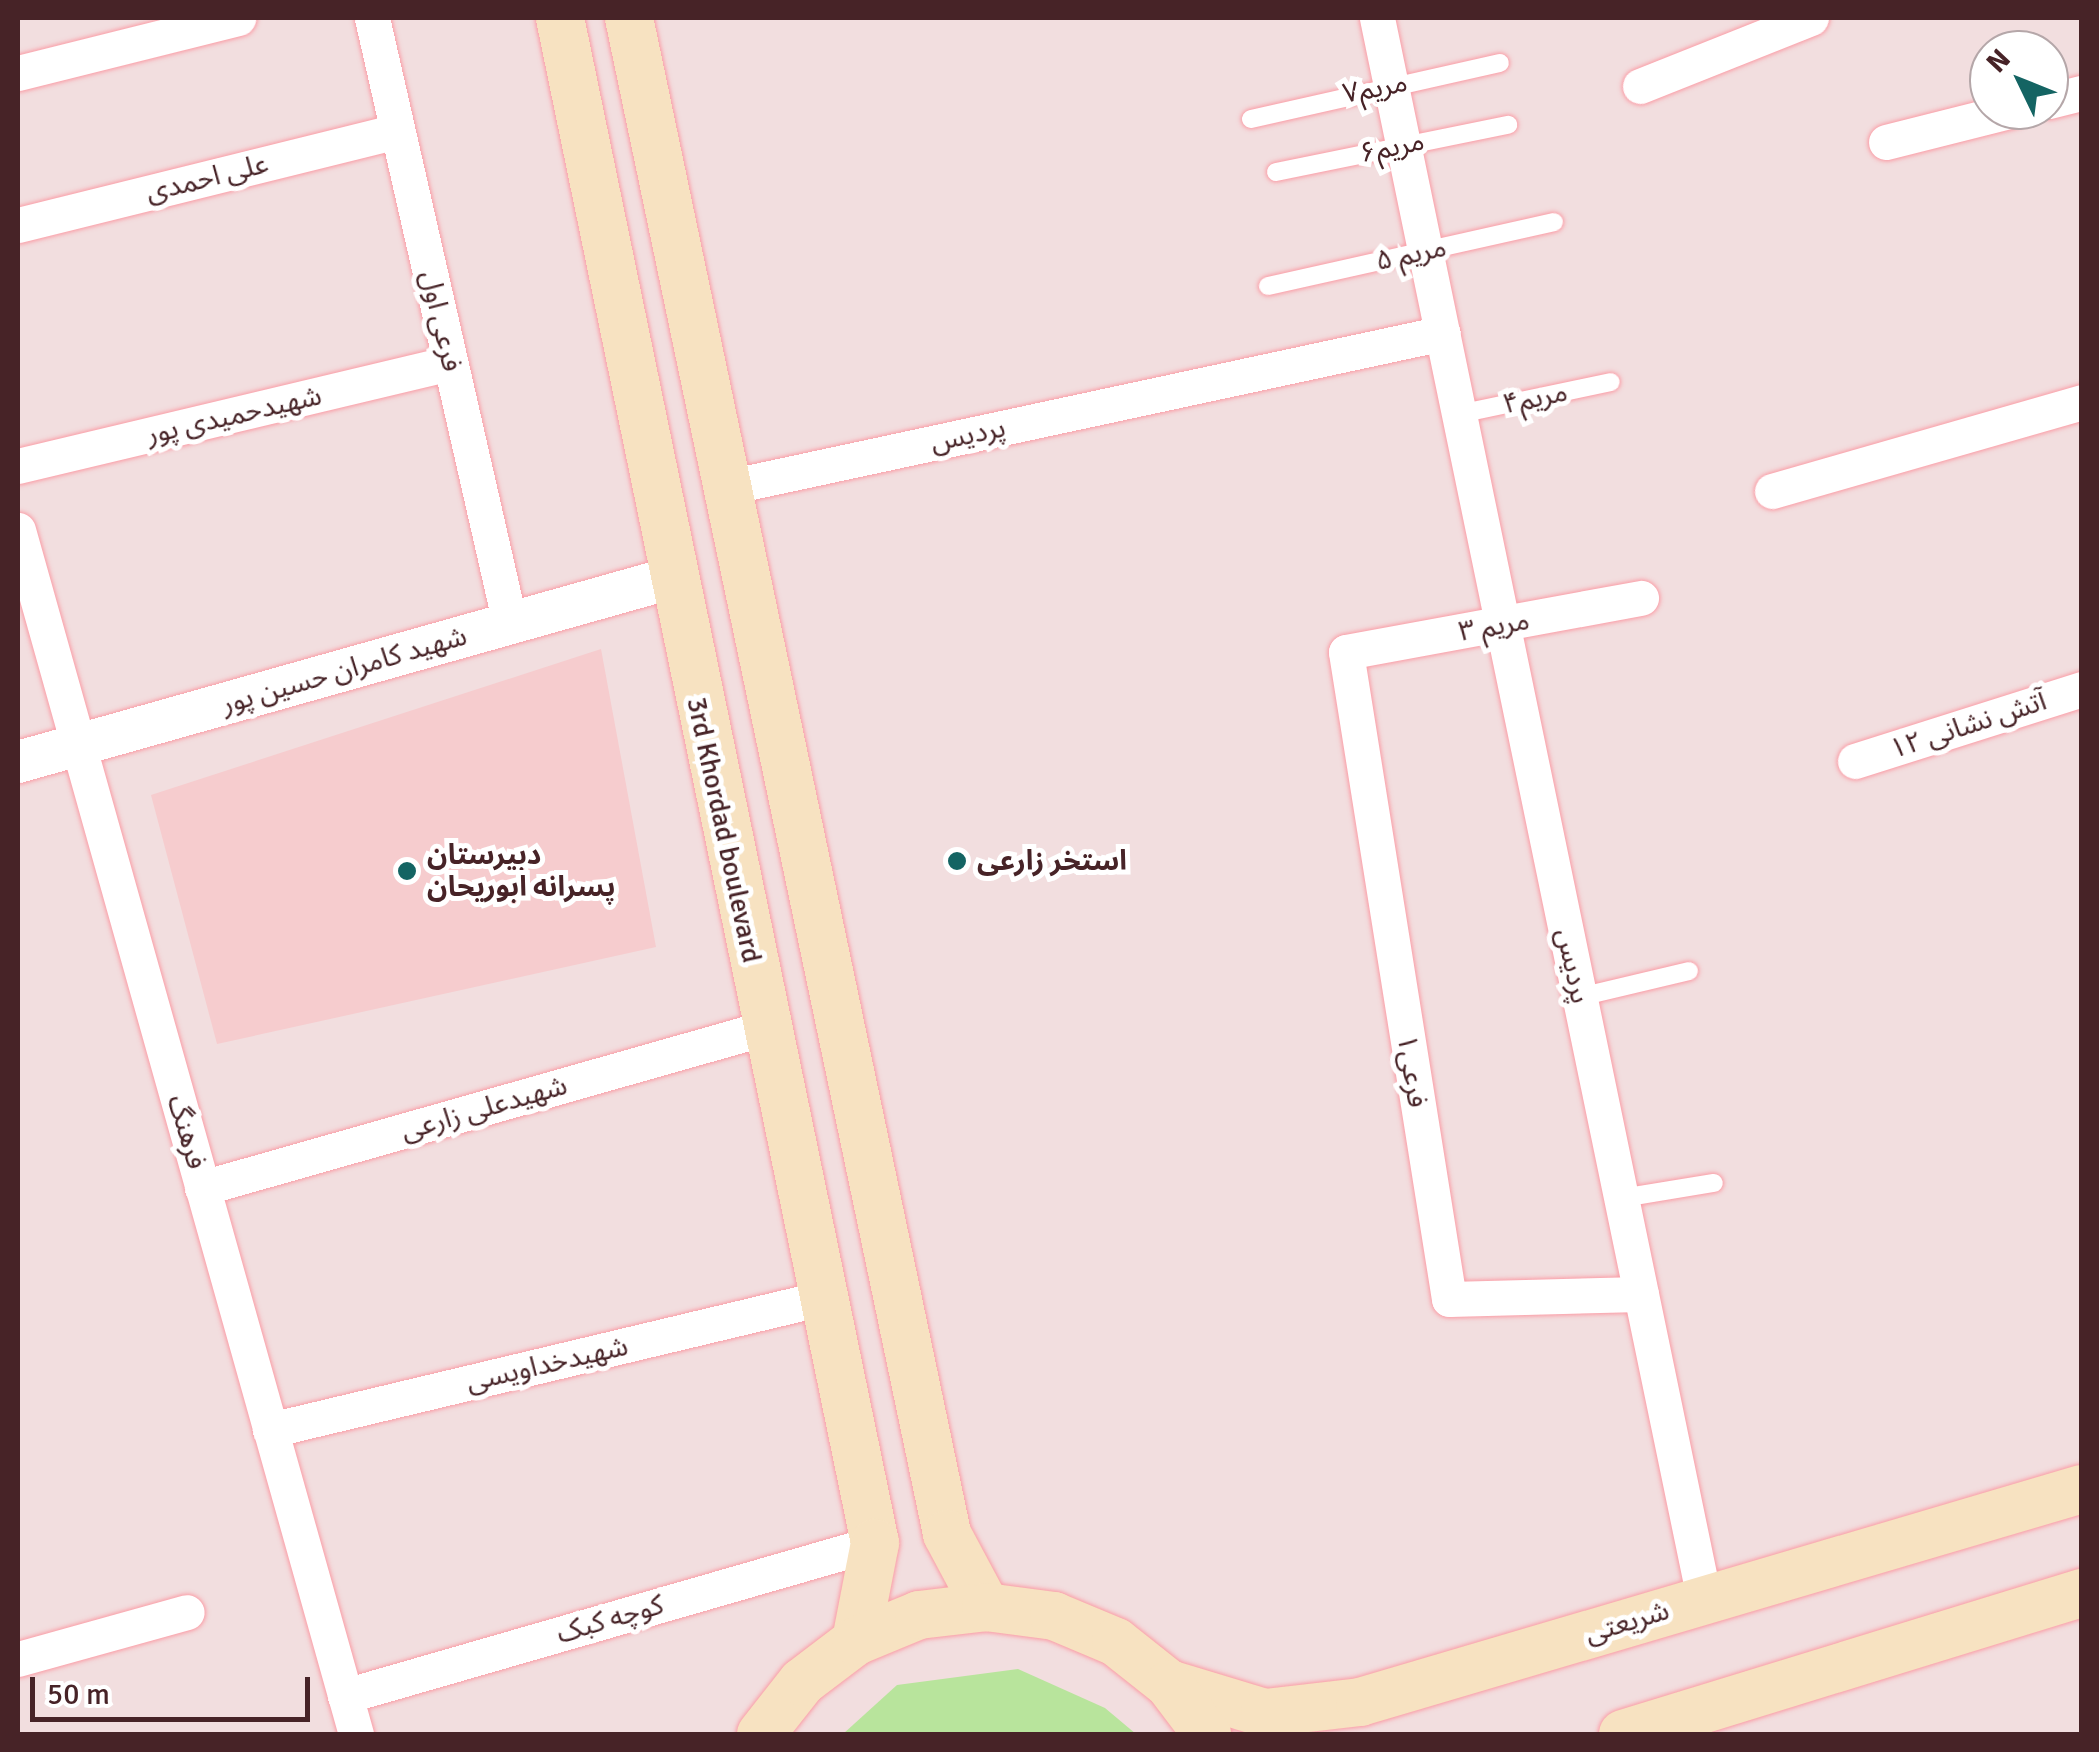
<!DOCTYPE html>
<html>
<head>
<meta charset="utf-8">
<style>
  body { margin:0 }
  #map { position:relative; width:2099px; height:1752px; overflow:hidden; background:#f2dedf; font-family:Signika,"Noto Sans Arabic",sans-serif }
  div>[style] { position:absolute }
  [style*='--x'] { left:calc(var(--x)*1px); top:calc(var(--y)*1px); width:calc(var(--w)*1px); rotate:calc(var(--a)*1deg) }
  .built>* { inset:0; background:#f6ccce }
  .green>* { inset:0; background:#b8e49c }
  .roads { filter:drop-shadow(0 0 2px #fa9ea7) drop-shadow(0 0 2px #fa9ea7) }
  .service>* { height:18px; margin:-9px; padding:0 9px; transform-origin:9px; border-radius:9px; background:#fff }
  .minor>* { height:35px; margin:-17.5px; padding:0 17.5px; transform-origin:17.5px; border-radius:17.5px; background:#fff }
  .tertiary>* { height:42px; margin:-21px; padding:0 21px; transform-origin:21px; border-radius:21px; background:#fff }
  .secondary>* { height:48px; margin:-24px; padding:0 24px; transform-origin:24px; border-radius:24px; background:#f7e2c1 }
  .dots>* { width:28px; height:28px; translate:-50% -50%; box-sizing:border-box; border:5px solid #fff; border-radius:50% }
  span { translate:-50% -50%; white-space:nowrap; text-align:center; line-height:1.15; -webkit-text-stroke:10px #fff; paint-order:stroke }
  .street-label { font-size:28px; color:#472327 }
  .poi-label { font-size:28px; color:#472327; font-weight:700 }
  .left { translate:0 -50%; text-align:left }
  .frame { position:absolute; inset:0; border:20px solid #472327; pointer-events:none }
  .north { position:absolute; left:1969px; top:30px; width:100px; height:100px; box-sizing:border-box; background:#fff; border:2px solid #b5a7a9; border-radius:50%; rotate:313deg; font-size:28px; font-weight:700; line-height:40px; text-align:center; color:#472327 }
  .north::after { content:''; display:block; margin:auto; width:35px; height:45px; background:#146463; clip-path:polygon(50% 0,100% 100%,50% 72%,0 100%) }
  .scale { position:absolute; left:30px; top:1677px; width:280px; height:45px; box-sizing:border-box; border:5px solid #472327; border-top:0; padding-left:12px; font-size:30px; line-height:35px; white-space:nowrap; color:#472327; -webkit-text-stroke:8px #fff; paint-order:stroke }
</style>
</head>
<body>
<div id="map">
  <div class="built">
    <i style="clip-path:polygon(601px 649px,656px 947px,217px 1044px,151px 795px)"></i>
  </div>
  <div class="green">
    <i style="clip-path:polygon(1018px 1669px,1105px 1708px,1136px 1734px,843px 1734px,897px 1685px)"></i>
  </div>
  <div class="roads">
    <div class="service">
      <i style="--x:1251;--y:119;--w:255;--a:-12.7"></i>
      <i style="--x:1276;--y:172;--w:237;--a:-11.5"></i>
      <i style="--x:1268;--y:286;--w:293;--a:-12.6"></i>
      <i style="--x:1459;--y:414;--w:155;--a:-11.9"></i>
      <i style="--x:1580;--y:997;--w:112;--a:-13.4"></i>
      <i style="--x:1622;--y:1198;--w:93;--a:-9.3"></i>
    </div>
    <div class="minor">
      <i style="--x:372;--y:18;--w:622;--a:77.17"></i>
      <i style="--x:1377;--y:18;--w:1614;--a:78.31"></i>
      <i style="--x:18;--y:73;--w:227;--a:-14"></i>
      <i style="--x:1640;--y:86;--w:184;--a:-21.7"></i>
      <i style="--x:2049;--y:101;--w:34;--a:-14"></i>
      <i style="--x:1886;--y:142;--w:131;--a:-14.1"></i>
      <i style="--x:18;--y:225;--w:390;--a:-13.9"></i>
      <i style="--x:18;--y:466;--w:444;--a:-13.4"></i>
      <i style="--x:728;--y:487;--w:731;--a:-12.15"></i>
      <i style="--x:1772;--y:491;--w:323;--a:-16"></i>
      <i style="--x:18;--y:530;--w:1251;--a:74.32"></i>
      <i style="--x:1855;--y:761;--w:238;--a:-17.6"></i>
      <i style="--x:202;--y:1188;--w:585;--a:-15.86"></i>
      <i style="--x:1641;--y:1294;--w:192;--a:178.5"></i>
      <i style="--x:1449;--y:1299;--w:655;--a:-99.05"></i>
      <i style="--x:1346;--y:652;--w:300;--a:-10.4"></i>
      <i style="--x:270;--y:1430;--w:569;--a:-13.43"></i>
      <i style="--x:18;--y:1659;--w:175;--a:-15.5"></i>
      <i style="--x:345;--y:1696;--w:552;--a:-16.1"></i>
    </div>
    <div class="tertiary">
      <i style="--x:18;--y:762;--w:678;--a:-15.74"></i>
    </div>
    <div class="secondary">
      <i style="--x:560;--y:18;--w:1557;--a:78.33"></i>
      <i style="--x:875;--y:1543;--w:100;--a:101"></i>
      <i style="--x:629;--y:18;--w:1549;--a:78.15"></i>
      <i style="--x:947;--y:1534;--w:83;--a:61.9"></i>
      <i style="--x:1169;--y:1684;--w:100;--a:16.8"></i>
      <i style="--x:1265;--y:1713;--w:96;--a:-6.6"></i>
      <i style="--x:1360;--y:1702;--w:753;--a:-16.44"></i>
      <i style="--x:761;--y:1734;--w:66;--a:-51.7"></i>
      <i style="--x:802;--y:1682;--w:68;--a:-37.2"></i>
      <i style="--x:856;--y:1641;--w:68;--a:-22.4"></i>
      <i style="--x:919;--y:1615;--w:67;--a:-6.8"></i>
      <i style="--x:986;--y:1607;--w:69;--a:7.5"></i>
      <i style="--x:1054;--y:1616;--w:67;--a:22.8"></i>
      <i style="--x:1116;--y:1642;--w:68;--a:38.4"></i>
      <i style="--x:1169;--y:1684;--w:63;--a:52.8"></i>
      <i style="--x:1623;--y:1734;--w:480;--a:-17.1"></i>
    </div>
  </div>
  <div class="dots">
    <i style="left:957px;top:861px;background:#146463"></i>
    <i style="left:407px;top:871px;background:#146463"></i>
  </div>
  <div class="street-label">
    <span style="left:1375px;top:88px;rotate:-11deg">مریم۷</span>
    <span style="left:1392px;top:147px;rotate:-12deg">مریم۶</span>
    <span style="left:207px;top:178px;rotate:-14deg">علی احمدی</span>
    <span style="left:1411px;top:254px;rotate:-12deg">مریم ۵</span>
    <span style="left:441px;top:321px;rotate:77deg">فرعی اول</span>
    <span style="left:1535px;top:398px;rotate:-12deg">مریم۴</span>
    <span style="left:234px;top:415px;rotate:-13deg">شهیدحمیدی پور</span>
    <span style="left:968px;top:435px;rotate:-12deg">پردیس</span>
    <span style="left:1494px;top:626px;rotate:-10deg">مریم ۳</span>
    <span style="left:344px;top:670px;rotate:-16deg">شهید کامران حسین پور</span>
    <span style="left:1968px;top:725px;rotate:-18deg">آتش نشانی ۱۲</span>
    <span style="left:724px;top:830px;rotate:78deg">3rd Khordad boulevard</span>
    <span style="left:1573px;top:966px;rotate:78deg">پردیس</span>
    <span style="left:1412px;top:1071px;rotate:81deg">فرعی۱</span>
    <span style="left:484px;top:1108px;rotate:-16deg">شهیدعلی زارعی</span>
    <span style="left:187px;top:1132px;rotate:74deg">فرهنگ</span>
    <span style="left:547px;top:1364px;rotate:-13deg">شهیدخداویسی</span>
    <span style="left:610px;top:1619px;rotate:-16deg">کوچه کبک</span>
    <span style="left:1627px;top:1622px;rotate:-17deg">شریعتی</span>
  </div>
  <div class="poi-label">
    <span class="left" style="left:427px;top:871px">دبیرستان<br>پسرانه ابوریحان</span>
    <span class="left" style="left:977px;top:861px">استخر زارعی</span>
  </div>
  <div class="frame"></div>
  <div class="north">N</div>
  <div class="scale">50 m</div>
</div>
</body>
</html>
